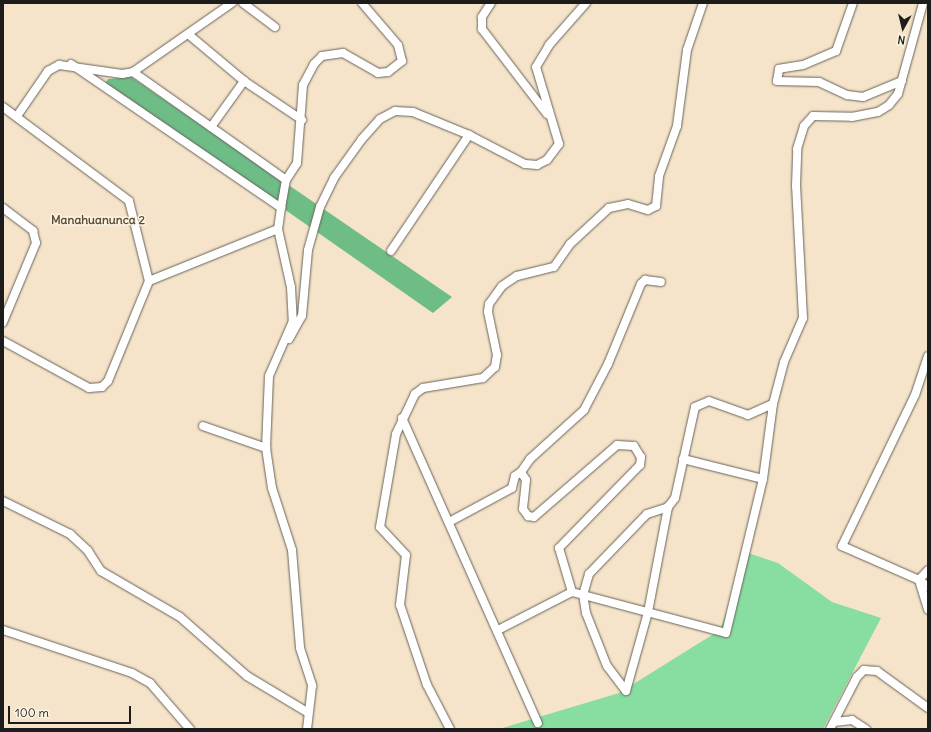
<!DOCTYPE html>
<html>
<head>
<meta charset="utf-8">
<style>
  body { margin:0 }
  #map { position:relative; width:931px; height:732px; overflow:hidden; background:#f5e4c9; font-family:Delius,sans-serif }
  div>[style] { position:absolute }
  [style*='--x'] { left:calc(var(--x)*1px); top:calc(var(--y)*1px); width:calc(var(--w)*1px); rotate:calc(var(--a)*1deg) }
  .green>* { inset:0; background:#88dea1 }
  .forest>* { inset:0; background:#6ebd87 }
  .roads { filter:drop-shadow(0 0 1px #686259) drop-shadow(0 0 1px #686259) }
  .minor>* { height:8px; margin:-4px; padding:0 4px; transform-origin:4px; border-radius:4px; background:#fff }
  span { translate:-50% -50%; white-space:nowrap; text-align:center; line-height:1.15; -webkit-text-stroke:3px #fcf5e5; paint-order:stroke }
  .neighbourhood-label { font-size:12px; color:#5e4b33; font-weight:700 }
  .frame { position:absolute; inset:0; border:4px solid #1c1c1c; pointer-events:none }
  .north { position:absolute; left:883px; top:8px; width:40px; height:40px; -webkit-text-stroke:3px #fcf5e5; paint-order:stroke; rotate:188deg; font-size:11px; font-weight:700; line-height:16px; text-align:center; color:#1c1c1c }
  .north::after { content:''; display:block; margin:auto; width:14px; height:18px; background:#1c1c1c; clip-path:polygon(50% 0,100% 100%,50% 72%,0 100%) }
  .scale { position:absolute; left:8px; top:706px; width:123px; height:18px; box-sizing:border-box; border:2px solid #1c1c1c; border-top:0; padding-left:5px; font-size:12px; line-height:14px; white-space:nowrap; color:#1c1c1c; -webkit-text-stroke:3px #fcf5e5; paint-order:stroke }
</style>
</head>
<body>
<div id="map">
  <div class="green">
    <i style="clip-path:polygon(748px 553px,778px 563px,832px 602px,881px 618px,823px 729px,499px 729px,619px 693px,720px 630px)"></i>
  </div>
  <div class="forest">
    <i style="clip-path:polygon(131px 77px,452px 297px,433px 313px,105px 84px,108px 79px)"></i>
  </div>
  <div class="roads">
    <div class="minor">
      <i style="--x:243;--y:3;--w:40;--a:37"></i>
      <i style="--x:491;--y:3;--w:17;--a:123"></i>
      <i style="--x:482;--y:17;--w:12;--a:90"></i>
      <i style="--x:482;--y:29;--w:107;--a:52.6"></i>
      <i style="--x:853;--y:3;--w:51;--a:109.5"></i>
      <i style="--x:836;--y:51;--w:36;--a:157"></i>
      <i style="--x:803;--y:65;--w:24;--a:171"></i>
      <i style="--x:779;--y:69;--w:12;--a:99"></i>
      <i style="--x:777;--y:81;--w:42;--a:1.4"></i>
      <i style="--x:819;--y:82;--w:31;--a:25"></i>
      <i style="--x:847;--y:95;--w:16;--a:7"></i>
      <i style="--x:863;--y:97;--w:42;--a:-22.3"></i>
      <i style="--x:188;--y:34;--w:73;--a:40"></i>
      <i style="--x:244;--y:81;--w:70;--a:33.9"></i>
      <i style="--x:71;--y:64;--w:255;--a:34.4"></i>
      <i style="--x:281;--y:208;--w:21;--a:98"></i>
      <i style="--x:278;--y:229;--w:59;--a:77.4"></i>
      <i style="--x:291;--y:287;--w:34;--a:87"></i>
      <i style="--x:293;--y:321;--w:60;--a:113.6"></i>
      <i style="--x:269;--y:376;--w:72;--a:92.4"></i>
      <i style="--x:266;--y:448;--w:40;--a:81.5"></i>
      <i style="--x:272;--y:488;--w:65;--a:72.1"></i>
      <i style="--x:292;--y:550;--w:98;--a:85.3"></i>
      <i style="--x:300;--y:648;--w:40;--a:72"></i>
      <i style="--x:312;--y:686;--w:43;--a:96.6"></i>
      <i style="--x:133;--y:72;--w:187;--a:35.2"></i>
      <i style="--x:3;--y:107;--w:157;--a:36.7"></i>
      <i style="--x:129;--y:201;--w:82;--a:76"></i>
      <i style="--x:149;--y:281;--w:108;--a:112.3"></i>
      <i style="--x:108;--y:381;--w:8;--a:135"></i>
      <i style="--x:102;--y:387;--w:13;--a:176"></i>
      <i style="--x:89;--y:388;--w:98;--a:-151.3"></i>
      <i style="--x:17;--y:116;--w:55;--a:-55.4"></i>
      <i style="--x:48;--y:71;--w:13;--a:-29"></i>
      <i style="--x:59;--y:65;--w:64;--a:8.1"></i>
      <i style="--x:122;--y:74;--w:11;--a:-10"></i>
      <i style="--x:133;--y:72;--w:121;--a:-34.9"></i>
      <i style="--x:211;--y:127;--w:57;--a:-54.3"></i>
      <i style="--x:3;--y:208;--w:38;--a:37"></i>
      <i style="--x:33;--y:231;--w:12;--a:76"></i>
      <i style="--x:36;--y:243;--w:86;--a:112.7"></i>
      <i style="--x:281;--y:208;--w:28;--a:-80"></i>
      <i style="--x:286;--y:180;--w:20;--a:-57"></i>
      <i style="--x:297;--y:163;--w:78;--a:-85.6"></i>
      <i style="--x:303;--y:85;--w:24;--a:-62"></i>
      <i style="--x:314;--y:64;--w:11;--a:-45"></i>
      <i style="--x:322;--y:56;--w:21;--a:-8"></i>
      <i style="--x:343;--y:53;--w:40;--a:29.7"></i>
      <i style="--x:378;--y:73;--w:10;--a:-6"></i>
      <i style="--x:388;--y:72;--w:18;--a:-38"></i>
      <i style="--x:402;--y:61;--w:16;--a:-104"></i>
      <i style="--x:398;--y:45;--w:55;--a:-130.6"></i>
      <i style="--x:391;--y:251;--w:140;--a:-56.1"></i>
      <i style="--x:149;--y:281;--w:139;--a:-22"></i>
      <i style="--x:289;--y:339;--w:26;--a:-61"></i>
      <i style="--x:302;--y:316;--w:66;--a:-84.8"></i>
      <i style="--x:308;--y:250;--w:45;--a:-74.4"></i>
      <i style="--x:320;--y:207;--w:32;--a:-64"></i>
      <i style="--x:334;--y:178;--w:48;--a:-54.3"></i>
      <i style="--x:362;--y:139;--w:27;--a:-48"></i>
      <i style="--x:380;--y:119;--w:17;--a:-28"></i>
      <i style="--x:395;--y:111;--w:18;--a:3"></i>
      <i style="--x:413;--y:112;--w:61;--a:22.3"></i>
      <i style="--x:469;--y:135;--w:63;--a:27.4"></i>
      <i style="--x:525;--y:164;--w:12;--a:5"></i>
      <i style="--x:537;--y:165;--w:11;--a:-27"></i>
      <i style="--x:547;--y:160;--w:20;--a:-53"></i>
      <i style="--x:559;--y:144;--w:80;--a:-106.6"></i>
      <i style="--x:536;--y:67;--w:26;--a:-59"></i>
      <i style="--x:549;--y:45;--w:56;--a:-48.6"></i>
      <i style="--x:928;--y:356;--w:41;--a:108.4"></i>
      <i style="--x:915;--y:395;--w:168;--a:115.8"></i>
      <i style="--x:842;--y:546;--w:84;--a:23.8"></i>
      <i style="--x:919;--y:580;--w:13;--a:-48"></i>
      <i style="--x:402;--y:418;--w:334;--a:66"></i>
      <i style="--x:203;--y:426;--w:67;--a:19.2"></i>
      <i style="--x:683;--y:459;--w:82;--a:14"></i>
      <i style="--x:521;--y:472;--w:16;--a:-55"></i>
      <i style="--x:530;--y:459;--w:73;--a:-42.2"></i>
      <i style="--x:584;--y:410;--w:52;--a:-62.4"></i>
      <i style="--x:608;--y:364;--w:87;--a:-67.6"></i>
      <i style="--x:641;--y:284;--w:6;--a:-45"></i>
      <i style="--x:645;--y:280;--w:16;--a:7"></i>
      <i style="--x:3;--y:501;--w:75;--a:26.2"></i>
      <i style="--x:70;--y:534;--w:25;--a:43"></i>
      <i style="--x:88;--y:551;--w:24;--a:57"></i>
      <i style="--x:101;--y:571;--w:91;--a:30.2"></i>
      <i style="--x:180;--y:617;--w:89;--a:41.4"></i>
      <i style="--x:247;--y:676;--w:70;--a:31"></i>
      <i style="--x:451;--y:521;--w:69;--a:-28.4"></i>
      <i style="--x:512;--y:488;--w:12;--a:-76"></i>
      <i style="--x:515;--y:476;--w:7;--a:-34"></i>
      <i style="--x:521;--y:472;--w:9;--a:58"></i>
      <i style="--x:526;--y:480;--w:29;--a:96"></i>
      <i style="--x:523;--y:509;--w:9;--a:54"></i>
      <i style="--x:528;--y:516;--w:6;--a:9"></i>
      <i style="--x:534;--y:517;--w:110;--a:-40.9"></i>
      <i style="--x:617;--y:445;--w:17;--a:3"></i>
      <i style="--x:634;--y:446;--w:13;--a:58"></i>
      <i style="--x:641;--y:457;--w:8;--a:97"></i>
      <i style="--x:640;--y:465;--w:116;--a:134.3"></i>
      <i style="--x:559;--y:548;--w:46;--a:73.5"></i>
      <i style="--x:928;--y:587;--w:11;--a:-142"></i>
      <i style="--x:919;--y:580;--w:31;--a:73"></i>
      <i style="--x:3;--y:630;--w:136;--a:18.4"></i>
      <i style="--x:132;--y:673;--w:21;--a:29"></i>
      <i style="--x:150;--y:683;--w:61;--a:49"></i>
      <i style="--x:498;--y:630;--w:83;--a:-27.2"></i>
      <i style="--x:572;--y:592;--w:159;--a:14.9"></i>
      <i style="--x:726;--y:633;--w:158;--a:-76.5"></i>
      <i style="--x:763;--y:479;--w:76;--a:-82.4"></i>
      <i style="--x:773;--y:404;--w:43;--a:-75.3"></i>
      <i style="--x:784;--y:362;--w:48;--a:-66.6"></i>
      <i style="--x:803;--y:318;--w:132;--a:-93"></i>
      <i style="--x:796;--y:186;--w:37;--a:-88"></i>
      <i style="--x:797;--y:149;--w:24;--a:-73"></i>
      <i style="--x:804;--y:126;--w:13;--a:-48"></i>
      <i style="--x:813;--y:116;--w:39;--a:1"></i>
      <i style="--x:852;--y:117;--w:26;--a:-11"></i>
      <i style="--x:878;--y:112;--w:13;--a:-32"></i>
      <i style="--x:889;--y:105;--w:14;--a:-51"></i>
      <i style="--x:898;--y:94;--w:94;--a:-74.6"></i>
      <i style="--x:626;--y:691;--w:31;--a:-127"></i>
      <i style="--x:607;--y:666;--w:57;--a:-111.6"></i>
      <i style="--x:586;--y:613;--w:18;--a:-99"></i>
      <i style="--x:583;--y:595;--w:22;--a:-74"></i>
      <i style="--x:589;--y:574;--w:83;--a:-46"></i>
      <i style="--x:647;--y:514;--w:22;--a:-18"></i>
      <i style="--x:668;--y:507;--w:11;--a:-52"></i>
      <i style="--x:675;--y:498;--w:93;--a:-77.6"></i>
      <i style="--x:695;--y:407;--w:15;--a:-23"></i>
      <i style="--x:709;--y:401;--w:41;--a:19.7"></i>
      <i style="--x:748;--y:415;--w:27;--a:-24"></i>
      <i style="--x:626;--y:691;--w:82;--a:-74.4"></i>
      <i style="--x:648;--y:612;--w:107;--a:-79.2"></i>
      <i style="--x:834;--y:722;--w:18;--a:-6"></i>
      <i style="--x:852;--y:720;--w:17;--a:33"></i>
      <i style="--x:450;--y:729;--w:50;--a:-117.6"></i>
      <i style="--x:427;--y:685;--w:84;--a:-108.6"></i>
      <i style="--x:400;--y:605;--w:50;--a:-83.2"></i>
      <i style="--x:406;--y:555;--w:38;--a:-133"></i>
      <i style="--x:380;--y:527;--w:94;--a:-80.2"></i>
      <i style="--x:396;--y:434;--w:44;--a:-64.6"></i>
      <i style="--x:415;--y:394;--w:10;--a:-37"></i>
      <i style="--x:423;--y:388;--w:61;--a:-9.5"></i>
      <i style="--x:483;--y:378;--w:16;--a:-43"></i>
      <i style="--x:495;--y:367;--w:12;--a:-81"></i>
      <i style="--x:497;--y:355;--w:44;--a:-101.8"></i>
      <i style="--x:488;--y:312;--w:8;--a:-83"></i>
      <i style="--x:489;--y:304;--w:22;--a:-54"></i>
      <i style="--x:502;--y:286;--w:18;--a:-34"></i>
      <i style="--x:517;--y:276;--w:38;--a:-14"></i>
      <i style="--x:554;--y:267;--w:28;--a:-55"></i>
      <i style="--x:570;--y:244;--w:53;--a:-42.7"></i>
      <i style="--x:609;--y:208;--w:19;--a:-12"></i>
      <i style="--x:628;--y:204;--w:21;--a:17"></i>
      <i style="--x:648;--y:210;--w:9;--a:-27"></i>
      <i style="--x:656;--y:206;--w:30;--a:-84"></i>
      <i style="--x:659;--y:176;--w:53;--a:-70.2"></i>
      <i style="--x:677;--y:126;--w:77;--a:-82.5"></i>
      <i style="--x:687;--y:50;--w:50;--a:-71.2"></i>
      <i style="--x:830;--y:729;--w:59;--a:-62.6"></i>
      <i style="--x:857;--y:677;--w:10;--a:-45"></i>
      <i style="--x:864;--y:670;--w:13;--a:4"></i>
      <i style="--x:877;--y:671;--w:63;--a:36"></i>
    </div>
  </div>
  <div class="neighbourhood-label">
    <span style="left:98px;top:220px">Manahuanunca 2</span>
  </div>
  <div class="frame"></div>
  <div class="north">N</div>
  <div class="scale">100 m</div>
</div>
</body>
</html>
